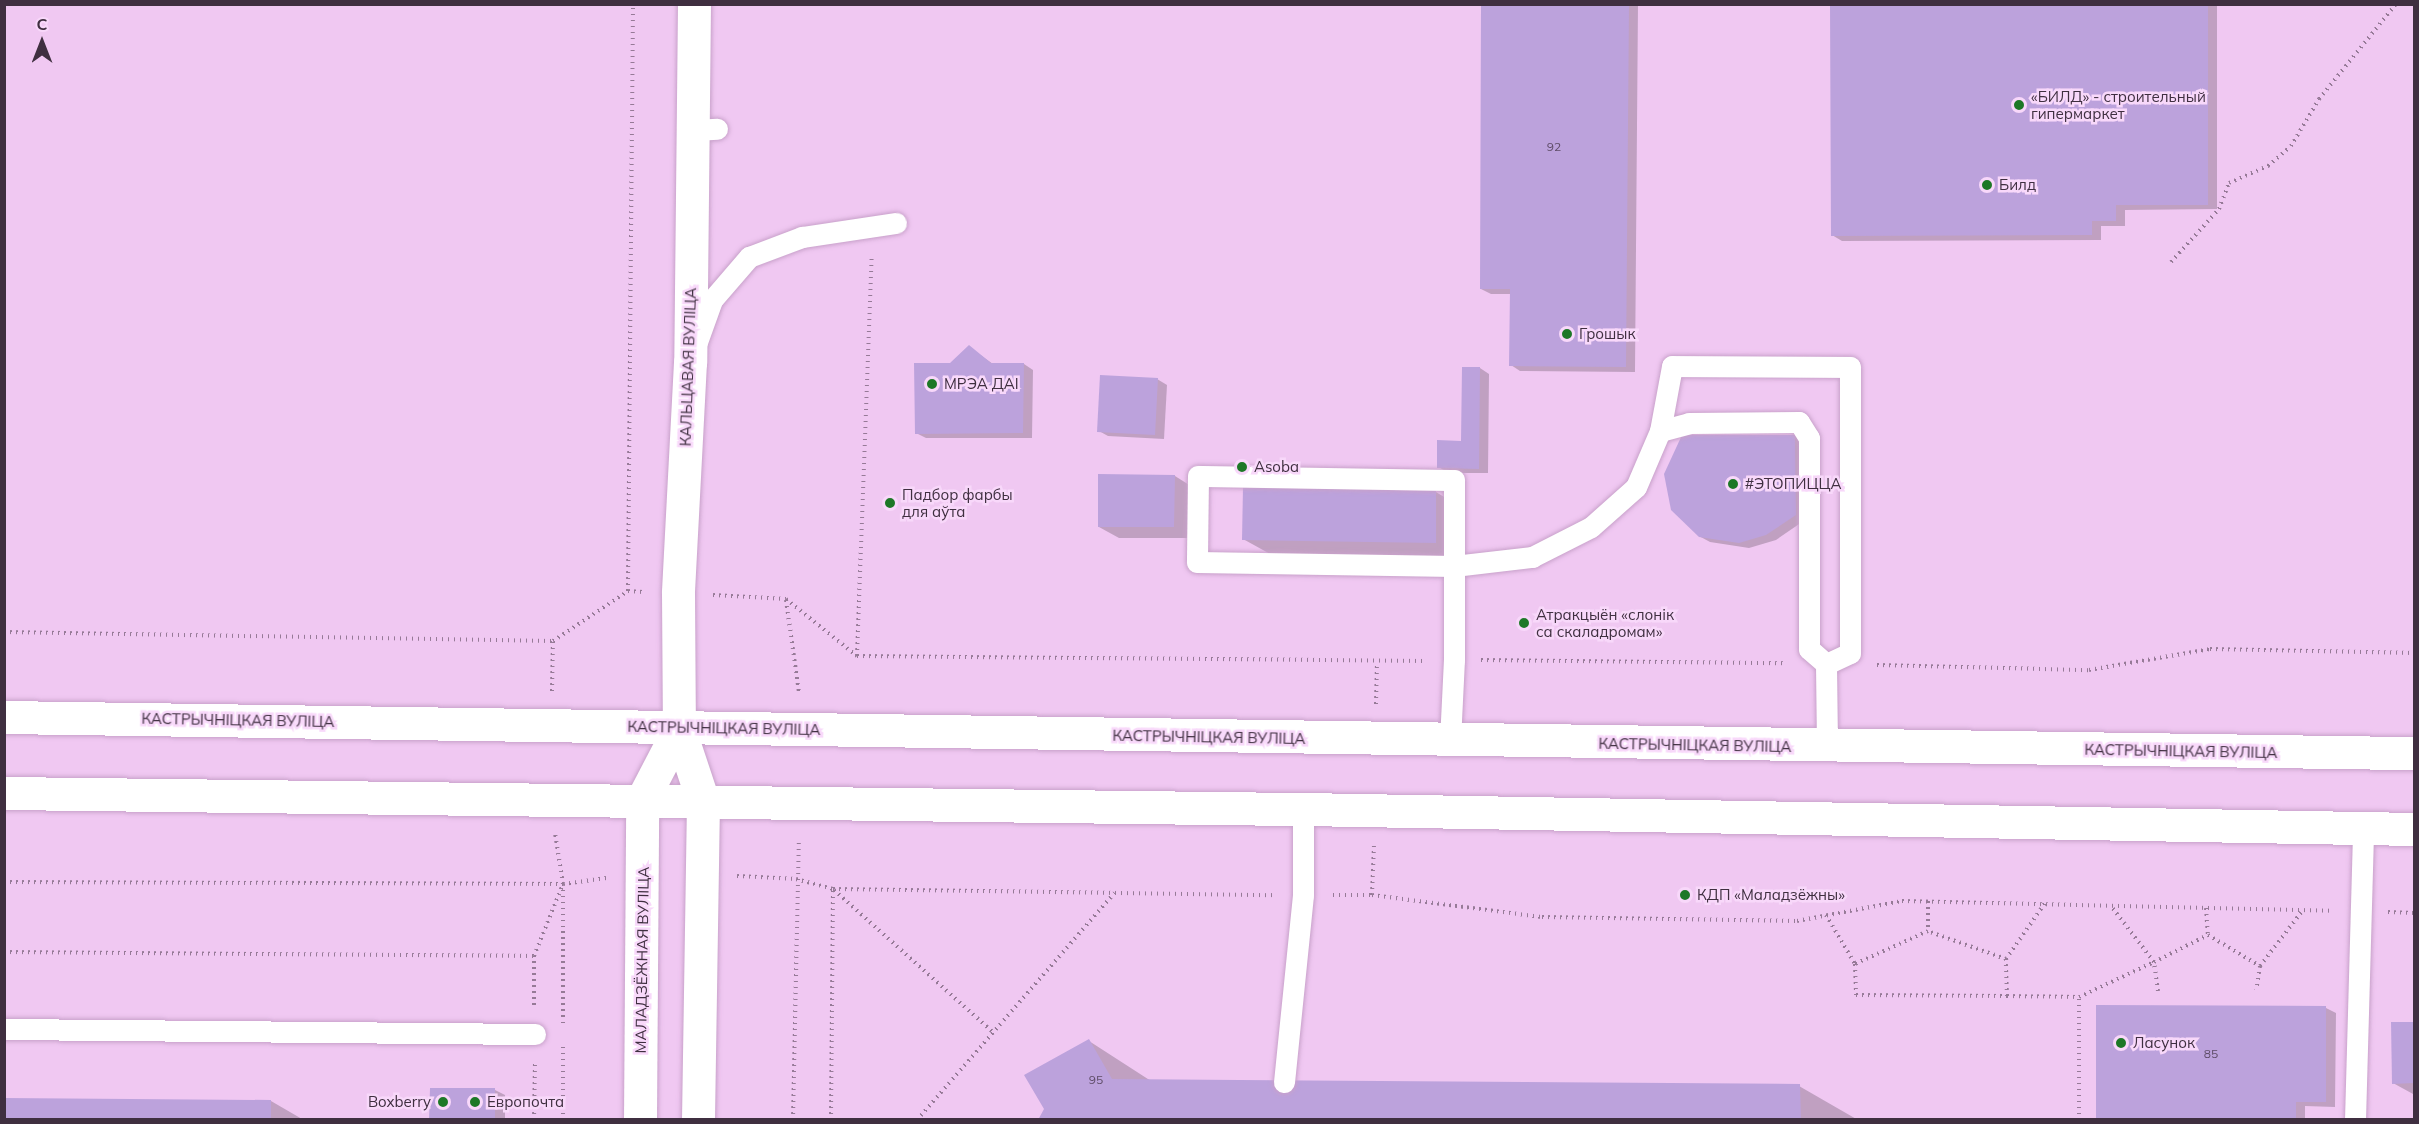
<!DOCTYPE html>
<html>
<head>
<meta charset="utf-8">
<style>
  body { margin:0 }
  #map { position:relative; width:2419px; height:1124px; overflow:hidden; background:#f0c8f2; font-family:Mulish,sans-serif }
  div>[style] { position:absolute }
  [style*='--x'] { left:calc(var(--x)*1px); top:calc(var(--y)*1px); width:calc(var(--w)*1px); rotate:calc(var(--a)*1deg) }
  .shadow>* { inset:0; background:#0003 }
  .building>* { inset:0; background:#bca2dc }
  .path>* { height:4px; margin-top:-2px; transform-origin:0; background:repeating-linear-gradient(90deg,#967a97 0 1.5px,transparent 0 6px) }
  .roads { filter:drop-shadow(0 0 2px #c8a1ca) drop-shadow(0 0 2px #c8a1ca) }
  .lane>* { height:21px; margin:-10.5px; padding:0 10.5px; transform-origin:10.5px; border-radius:10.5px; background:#fff }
  .secondary>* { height:33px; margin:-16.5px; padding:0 16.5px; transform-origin:16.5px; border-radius:16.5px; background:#fff }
  .dots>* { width:16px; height:16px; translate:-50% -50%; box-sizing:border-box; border:3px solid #f8d8fa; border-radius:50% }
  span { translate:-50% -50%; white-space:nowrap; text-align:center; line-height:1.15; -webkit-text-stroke:5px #f8d8fa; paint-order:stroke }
  .number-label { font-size:12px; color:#5e4c67 }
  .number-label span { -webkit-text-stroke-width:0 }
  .poi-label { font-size:15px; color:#3f2f40 }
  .left { translate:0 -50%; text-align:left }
  .right { translate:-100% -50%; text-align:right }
  .street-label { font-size:15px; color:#3f2f40 }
  .frame { position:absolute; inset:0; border:6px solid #3f2f40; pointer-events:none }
  .north { position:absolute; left:12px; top:12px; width:60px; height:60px; -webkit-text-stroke:4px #f8d8fa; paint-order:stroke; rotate:0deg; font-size:16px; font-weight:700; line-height:24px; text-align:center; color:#3f2f40 }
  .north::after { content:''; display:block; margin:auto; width:21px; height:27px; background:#3f2f40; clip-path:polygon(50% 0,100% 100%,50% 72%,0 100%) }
</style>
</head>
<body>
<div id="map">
  <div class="shadow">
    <i style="clip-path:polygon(1483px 4px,1638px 4px,1635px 372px,1520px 371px,1511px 365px,1512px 294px,1491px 294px,1481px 289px)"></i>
    <i style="clip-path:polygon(1832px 4px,2217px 4px,2217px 209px,2125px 210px,2125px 226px,2101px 226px,2101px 240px,1842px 241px,1832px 235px)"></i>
    <i style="clip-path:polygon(969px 347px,993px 364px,1024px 364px,1033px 370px,1032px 438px,926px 438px,916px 433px,951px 364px)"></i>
    <i style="clip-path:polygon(1480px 368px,1489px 374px,1488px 473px,1448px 473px,1439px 467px,1463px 442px)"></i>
    <i style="clip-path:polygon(1157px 379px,1167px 385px,1164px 439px,1108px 436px,1099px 431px)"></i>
    <i style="clip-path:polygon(1683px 436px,1795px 436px,1805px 442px,1805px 520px,1776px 540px,1749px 548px,1710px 542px,1699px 536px)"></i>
    <i style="clip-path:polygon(1175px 476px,1194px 488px,1193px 538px,1119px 538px,1099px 527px)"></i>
    <i style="clip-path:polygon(1436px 492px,1464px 509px,1464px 559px,1272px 555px,1243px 539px)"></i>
    <i style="clip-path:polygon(2098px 1007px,2326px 1008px,2336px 1013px,2335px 1107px,2305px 1106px,2305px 1120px,2098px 1120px)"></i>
    <i style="clip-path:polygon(2414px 1023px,2414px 1094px,2413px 1094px,2393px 1083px,2392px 1024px)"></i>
    <i style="clip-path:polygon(1089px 1041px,1151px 1081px,1799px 1086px,1858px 1120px,1039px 1120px)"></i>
    <i style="clip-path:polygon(432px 1089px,495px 1090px,505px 1095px,505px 1120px,431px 1120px)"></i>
    <i style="clip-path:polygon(4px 1099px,271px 1101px,302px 1119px,338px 1120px,4px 1120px)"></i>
  </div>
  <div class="building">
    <i style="clip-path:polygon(1481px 4px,1629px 4px,1626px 367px,1509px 366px,1510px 289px,1480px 289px)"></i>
    <i style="clip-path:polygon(1830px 4px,2208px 4px,2208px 205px,2116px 205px,2116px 221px,2092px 221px,2092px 235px,1831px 236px)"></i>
    <i style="clip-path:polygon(969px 345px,991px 363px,1024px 363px,1023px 433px,915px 434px,914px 363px,950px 363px)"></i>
    <i style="clip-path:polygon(1462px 367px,1480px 367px,1479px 469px,1437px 468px,1437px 440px,1461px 441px)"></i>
    <i style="clip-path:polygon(1100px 375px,1158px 378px,1155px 435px,1097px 432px)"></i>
    <i style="clip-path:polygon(1682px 435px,1795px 435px,1796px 515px,1766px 535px,1739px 543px,1699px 537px,1671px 510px,1664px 474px)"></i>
    <i style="clip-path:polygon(1098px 474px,1175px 475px,1174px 527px,1098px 527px)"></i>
    <i style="clip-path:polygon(1243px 487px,1436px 491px,1436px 543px,1242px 540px)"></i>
    <i style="clip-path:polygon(2096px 1005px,2326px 1006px,2326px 1102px,2296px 1102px,2296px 1120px,2096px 1120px)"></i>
    <i style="clip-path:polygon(2391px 1022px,2414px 1022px,2414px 1083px,2392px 1084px)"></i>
    <i style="clip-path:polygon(1089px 1039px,1112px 1079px,1800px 1084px,1801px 1120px,1038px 1120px,1044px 1109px,1024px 1075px)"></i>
    <i style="clip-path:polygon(430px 1088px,495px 1088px,495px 1120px,429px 1120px)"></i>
    <i style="clip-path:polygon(4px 1098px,271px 1100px,271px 1120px,4px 1120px)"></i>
  </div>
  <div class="path">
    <i style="--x:2171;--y:262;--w:72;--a:-47.8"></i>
    <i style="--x:2219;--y:209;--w:28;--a:-69"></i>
    <i style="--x:2229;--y:183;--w:43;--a:-23.6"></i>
    <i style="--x:2268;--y:166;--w:30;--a:-41"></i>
    <i style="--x:2291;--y:146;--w:55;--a:-59.2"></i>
    <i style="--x:2319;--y:99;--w:122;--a:-51"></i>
    <i style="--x:628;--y:591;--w:587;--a:-89.51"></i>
    <i style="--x:713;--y:595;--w:73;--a:3.1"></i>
    <i style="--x:786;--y:599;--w:91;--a:38.8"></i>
    <i style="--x:857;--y:656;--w:569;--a:0.5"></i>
    <i style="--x:786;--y:600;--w:94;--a:82"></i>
    <i style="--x:4;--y:632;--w:549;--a:0.94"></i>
    <i style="--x:553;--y:641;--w:90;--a:-33.7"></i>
    <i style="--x:628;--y:591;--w:15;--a:4"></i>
    <i style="--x:857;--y:656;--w:400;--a:-87.9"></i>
    <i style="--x:1481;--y:660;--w:302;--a:0.6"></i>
    <i style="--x:1877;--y:665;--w:212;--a:1.4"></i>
    <i style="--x:2089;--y:670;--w:123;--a:-9.8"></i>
    <i style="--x:2210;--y:649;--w:204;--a:1.1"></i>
    <i style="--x:552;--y:691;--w:50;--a:-88.9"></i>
    <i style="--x:1376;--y:704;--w:41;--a:-88.6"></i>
    <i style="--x:737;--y:876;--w:59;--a:2.9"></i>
    <i style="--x:796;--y:879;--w:38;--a:15"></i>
    <i style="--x:833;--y:889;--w:441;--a:0.8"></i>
    <i style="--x:4;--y:882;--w:559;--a:0.2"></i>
    <i style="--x:563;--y:884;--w:44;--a:-7.8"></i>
    <i style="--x:834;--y:890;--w:213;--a:41.8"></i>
    <i style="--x:1333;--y:895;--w:39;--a:0"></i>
    <i style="--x:1372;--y:895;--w:171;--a:7.4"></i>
    <i style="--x:1542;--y:917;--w:255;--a:0.9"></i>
    <i style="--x:1797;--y:921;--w:107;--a:-10.8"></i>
    <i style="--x:1902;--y:901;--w:431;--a:1.3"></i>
    <i style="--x:1372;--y:895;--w:49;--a:-87.7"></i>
    <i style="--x:1928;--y:901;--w:30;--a:90"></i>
    <i style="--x:2206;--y:908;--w:27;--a:86"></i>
    <i style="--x:2388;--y:912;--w:26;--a:2"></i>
    <i style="--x:1826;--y:915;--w:57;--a:59.4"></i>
    <i style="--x:4;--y:952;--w:530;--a:0.43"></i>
    <i style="--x:2006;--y:959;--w:68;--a:-55.1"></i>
    <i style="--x:2260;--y:966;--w:71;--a:-52.5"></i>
    <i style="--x:2158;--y:991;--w:29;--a:-98"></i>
    <i style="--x:2154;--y:962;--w:60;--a:-26.6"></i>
    <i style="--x:2208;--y:935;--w:61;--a:30.8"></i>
    <i style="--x:2260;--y:966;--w:24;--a:99"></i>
    <i style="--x:2007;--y:996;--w:37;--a:-92"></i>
    <i style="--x:2006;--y:959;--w:83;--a:-160.3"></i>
    <i style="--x:1928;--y:931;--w:80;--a:155.7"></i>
    <i style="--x:1855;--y:964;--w:31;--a:88"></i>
    <i style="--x:1856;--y:995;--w:151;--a:0.4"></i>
    <i style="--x:2007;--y:996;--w:72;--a:0.8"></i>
    <i style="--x:534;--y:1005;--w:49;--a:-90"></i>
    <i style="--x:534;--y:956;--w:78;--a:-68.1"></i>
    <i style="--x:563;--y:884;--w:52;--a:-98.9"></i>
    <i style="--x:563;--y:1023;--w:137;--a:-90"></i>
    <i style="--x:534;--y:1120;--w:56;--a:-89"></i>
    <i style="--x:563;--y:1120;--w:75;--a:-90"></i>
    <i style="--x:793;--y:1120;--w:282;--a:-88.8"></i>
    <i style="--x:831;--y:1120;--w:231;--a:-89.5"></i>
    <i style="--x:917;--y:1120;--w:301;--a:-49"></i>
    <i style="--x:2079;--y:1120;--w:123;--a:-90"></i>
    <i style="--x:2079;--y:997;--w:83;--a:-25"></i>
    <i style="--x:2154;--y:962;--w:71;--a:-127.5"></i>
  </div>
  <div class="roads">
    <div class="lane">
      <i style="--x:695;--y:130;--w:22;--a:-3"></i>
      <i style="--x:697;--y:342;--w:45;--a:-70.3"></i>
      <i style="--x:712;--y:300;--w:57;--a:-49.3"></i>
      <i style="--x:749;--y:257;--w:57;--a:-20.7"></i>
      <i style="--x:802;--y:237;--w:95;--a:-8.5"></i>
      <i style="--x:1660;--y:431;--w:30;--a:-15"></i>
      <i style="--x:1689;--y:423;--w:110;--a:-0.5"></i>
      <i style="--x:1799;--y:422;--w:19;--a:58"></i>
      <i style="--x:1809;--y:438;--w:211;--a:90"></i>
      <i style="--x:1809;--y:649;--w:23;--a:41"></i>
      <i style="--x:1450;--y:741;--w:81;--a:-87.2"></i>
      <i style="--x:1454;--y:660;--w:180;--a:-90"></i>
      <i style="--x:1454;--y:480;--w:256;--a:-179.1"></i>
      <i style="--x:1198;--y:476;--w:86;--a:90.7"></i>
      <i style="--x:1197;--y:562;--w:257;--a:0.9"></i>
      <i style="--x:1454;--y:566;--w:79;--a:-6.6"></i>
      <i style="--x:1532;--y:557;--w:66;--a:-27"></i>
      <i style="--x:1591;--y:527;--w:60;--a:-41.6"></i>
      <i style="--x:1636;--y:487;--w:61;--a:-66.8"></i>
      <i style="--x:1660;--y:431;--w:66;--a:-79.5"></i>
      <i style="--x:1672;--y:366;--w:178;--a:0.3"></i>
      <i style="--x:1850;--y:367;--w:286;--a:90"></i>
      <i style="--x:1850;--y:653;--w:26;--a:155"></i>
      <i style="--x:1826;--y:664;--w:83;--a:89.3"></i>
      <i style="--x:4;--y:1029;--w:531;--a:0.54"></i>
      <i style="--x:1284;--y:1082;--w:188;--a:-84.2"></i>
      <i style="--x:1303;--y:895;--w:86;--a:-90"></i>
      <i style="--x:2355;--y:1120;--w:292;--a:-88.4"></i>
    </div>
    <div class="secondary">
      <i style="--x:694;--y:4;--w:358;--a:90.6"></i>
      <i style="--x:690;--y:362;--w:231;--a:93"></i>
      <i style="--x:678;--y:593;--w:136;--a:89.6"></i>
      <i style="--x:679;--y:729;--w:76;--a:71.6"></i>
      <i style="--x:703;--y:801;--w:319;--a:90.9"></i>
      <i style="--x:4;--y:717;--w:2410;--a:0.86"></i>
      <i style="--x:4;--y:793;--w:1299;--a:0.71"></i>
      <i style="--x:1303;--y:809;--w:1111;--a:1.03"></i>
      <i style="--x:640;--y:1120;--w:320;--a:-89.6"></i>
      <i style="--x:642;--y:800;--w:80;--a:-62.5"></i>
    </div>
  </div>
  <div class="dots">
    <i style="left:2019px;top:105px;background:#1d7827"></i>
    <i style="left:1987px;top:185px;background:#1d7827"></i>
    <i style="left:1567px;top:334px;background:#1d7827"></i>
    <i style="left:932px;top:384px;background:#1d7827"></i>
    <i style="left:1242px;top:467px;background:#1d7827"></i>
    <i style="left:1733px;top:484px;background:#1d7827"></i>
    <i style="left:890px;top:503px;background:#1d7827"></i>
    <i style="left:1524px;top:623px;background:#1d7827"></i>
    <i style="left:1685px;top:895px;background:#1d7827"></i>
    <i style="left:2121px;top:1043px;background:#1d7827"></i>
    <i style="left:443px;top:1102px;background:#1d7827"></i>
    <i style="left:475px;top:1102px;background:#1d7827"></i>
  </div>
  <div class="number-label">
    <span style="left:1554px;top:147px">92</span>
    <span style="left:2211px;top:1054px">85</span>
    <span style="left:1096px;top:1080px">95</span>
  </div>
  <div class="poi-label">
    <span class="left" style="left:2031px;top:105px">«БИЛД» - строительный<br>гипермаркет</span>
    <span class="left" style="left:1999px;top:185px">Билд</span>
    <span class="left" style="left:1579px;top:334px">Грошык</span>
    <span class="left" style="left:944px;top:384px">МРЭА ДАІ</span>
    <span class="left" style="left:1254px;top:467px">Asoba</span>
    <span class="left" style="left:1745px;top:484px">#ЭТОПИЦЦА</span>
    <span class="left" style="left:902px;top:503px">Падбор фарбы<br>для аўта</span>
    <span class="left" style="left:1536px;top:623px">Атракцыён «слонік<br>са скаладромам»</span>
    <span class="left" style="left:1697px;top:895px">КДП «Маладзёжны»</span>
    <span class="left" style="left:2133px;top:1043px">Ласунок</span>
    <span class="right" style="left:431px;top:1102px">Boxberry</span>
    <span class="left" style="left:487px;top:1102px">Европочта</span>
  </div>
  <div class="street-label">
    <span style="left:688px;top:367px;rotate:-88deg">КАЛЬЦАВАЯ ВУЛІЦА</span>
    <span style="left:238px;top:720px;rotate:1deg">КАСТРЫЧНІЦКАЯ ВУЛІЦА</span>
    <span style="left:724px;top:728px;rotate:1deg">КАСТРЫЧНІЦКАЯ ВУЛІЦА</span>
    <span style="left:1209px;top:737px;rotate:1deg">КАСТРЫЧНІЦКАЯ ВУЛІЦА</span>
    <span style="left:1695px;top:745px;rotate:1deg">КАСТРЫЧНІЦКАЯ ВУЛІЦА</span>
    <span style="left:2181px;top:751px;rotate:1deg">КАСТРЫЧНІЦКАЯ ВУЛІЦА</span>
    <span style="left:642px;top:960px;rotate:-89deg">МАЛАДЗЁЖНАЯ ВУЛІЦА</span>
  </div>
  <div class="frame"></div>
  <div class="north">С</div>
</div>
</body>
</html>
